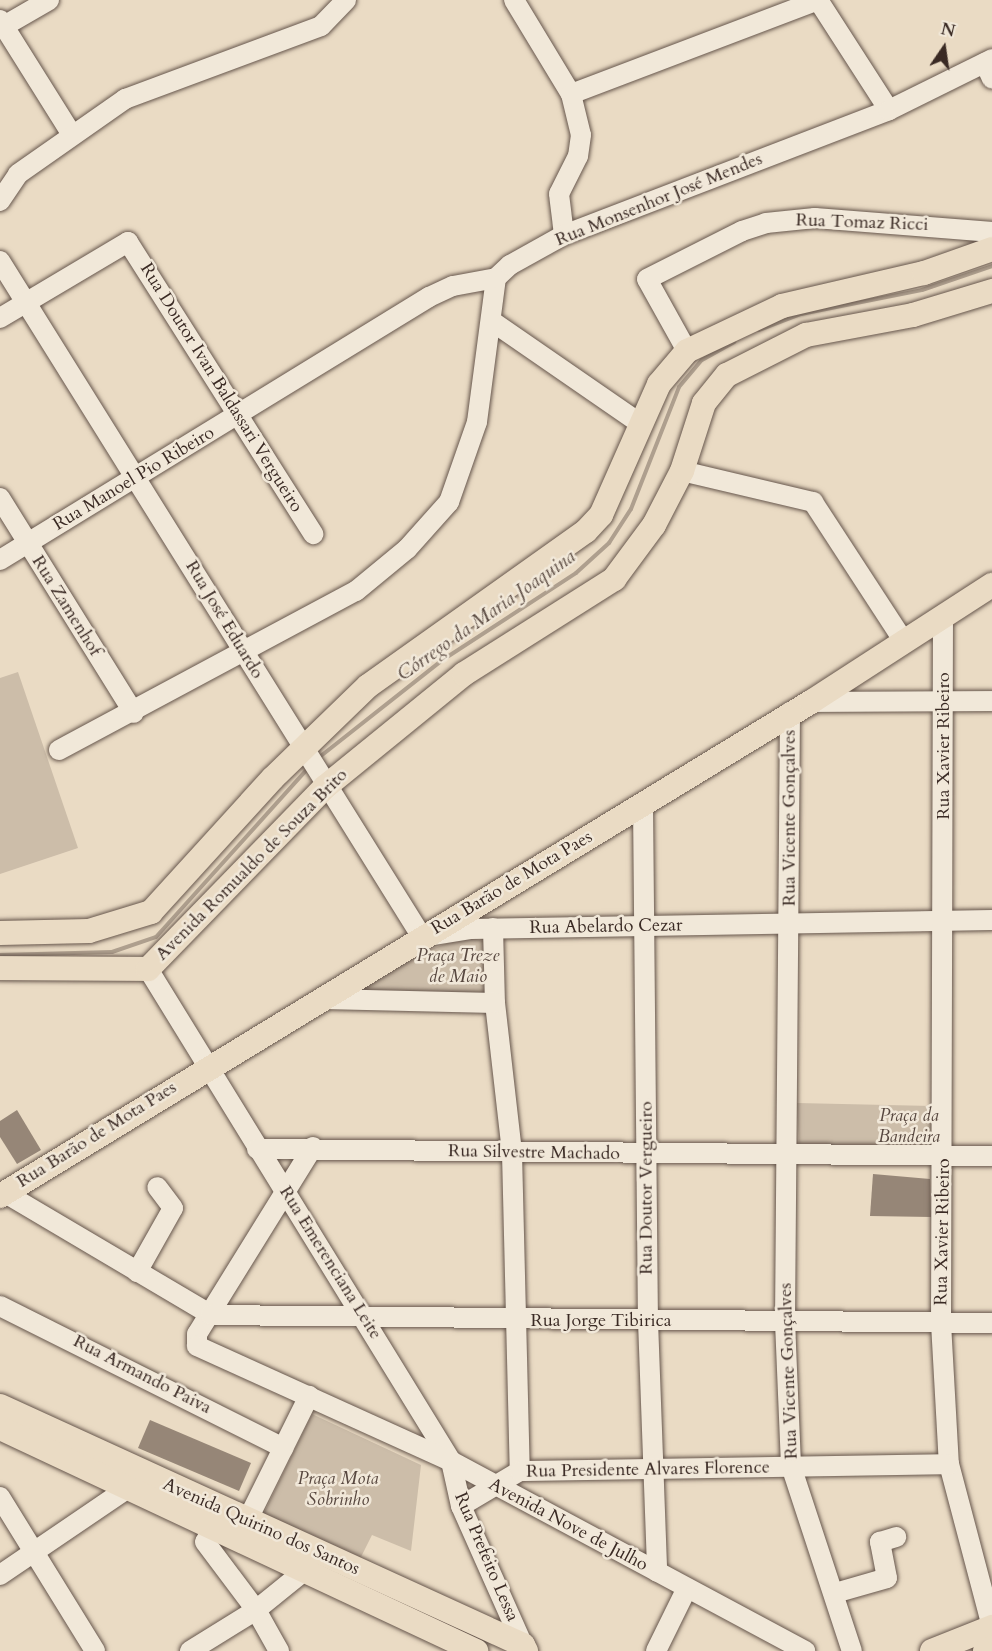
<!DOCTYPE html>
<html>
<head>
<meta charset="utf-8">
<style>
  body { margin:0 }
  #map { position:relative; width:992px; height:1651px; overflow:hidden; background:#eadbc4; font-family:Cardo,serif }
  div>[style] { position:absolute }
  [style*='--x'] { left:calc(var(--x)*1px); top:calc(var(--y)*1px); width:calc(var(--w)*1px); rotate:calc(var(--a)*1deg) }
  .green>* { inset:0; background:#ccbda9 }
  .stream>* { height:4px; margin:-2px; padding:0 2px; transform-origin:2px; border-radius:2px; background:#ae9f8e }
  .building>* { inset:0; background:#968677 }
  .roads { filter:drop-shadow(0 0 2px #66564c) drop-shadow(0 0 2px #66564c) }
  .minor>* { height:20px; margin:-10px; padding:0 10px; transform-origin:10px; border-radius:10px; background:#f1e8d9 }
  .major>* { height:24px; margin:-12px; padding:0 12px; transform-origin:12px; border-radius:12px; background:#eadbc4 }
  span { translate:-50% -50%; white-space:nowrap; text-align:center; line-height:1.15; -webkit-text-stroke:5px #f1e8d9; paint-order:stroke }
  .street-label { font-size:18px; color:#3a2a24 }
  .park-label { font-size:18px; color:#57473f; font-style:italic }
  .water-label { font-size:20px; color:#5d4d44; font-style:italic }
  .north { position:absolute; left:914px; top:18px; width:60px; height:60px; -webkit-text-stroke:4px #f1e8d9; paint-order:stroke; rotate:13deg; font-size:16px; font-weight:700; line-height:24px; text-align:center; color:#3a2a24 }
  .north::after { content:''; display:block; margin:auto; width:21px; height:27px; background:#3a2a24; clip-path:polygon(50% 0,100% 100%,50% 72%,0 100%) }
</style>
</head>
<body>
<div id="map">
  <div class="green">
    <i style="clip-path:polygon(18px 672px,78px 848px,0 874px,0 678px)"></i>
    <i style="clip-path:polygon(467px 936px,486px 942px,487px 992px,360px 995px,359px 987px,426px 951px)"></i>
    <i style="clip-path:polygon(797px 1103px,932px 1106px,934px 1150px,799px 1146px)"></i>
    <i style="clip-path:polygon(312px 1414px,421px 1465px,411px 1551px,372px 1535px,357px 1565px,261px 1519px)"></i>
  </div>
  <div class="stream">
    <i style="--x:759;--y:330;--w:45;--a:-20.9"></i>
    <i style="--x:801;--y:314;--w:123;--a:-11.2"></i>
    <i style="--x:922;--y:290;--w:74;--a:-18.9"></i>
    <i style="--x:317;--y:759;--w:158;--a:-38.3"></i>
    <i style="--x:441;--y:661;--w:161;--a:-33.1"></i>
    <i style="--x:576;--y:573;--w:45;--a:-42.3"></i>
    <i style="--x:609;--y:543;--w:40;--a:-57.1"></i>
    <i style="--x:631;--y:509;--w:131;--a:-68.5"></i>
    <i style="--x:679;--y:387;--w:35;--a:-50"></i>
    <i style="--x:702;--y:360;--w:37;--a:-29"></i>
    <i style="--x:0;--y:955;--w:112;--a:-1.5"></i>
    <i style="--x:112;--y:952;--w:46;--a:-18.8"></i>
    <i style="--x:156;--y:937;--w:230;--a:-48"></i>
  </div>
  <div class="building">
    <i style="clip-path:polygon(17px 1110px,41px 1150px,17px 1164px,0 1137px,0 1121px)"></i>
    <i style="clip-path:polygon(873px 1174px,930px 1179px,931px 1217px,870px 1216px)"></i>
    <i style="clip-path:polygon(150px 1420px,251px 1463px,239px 1491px,138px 1448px)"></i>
  </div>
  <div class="roads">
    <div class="minor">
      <i style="--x:514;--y:0;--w:110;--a:58.8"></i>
      <i style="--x:571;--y:94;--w:42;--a:76.3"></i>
      <i style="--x:581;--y:135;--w:21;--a:98"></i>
      <i style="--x:578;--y:156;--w:42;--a:116.6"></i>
      <i style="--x:559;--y:194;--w:41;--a:83"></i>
      <i style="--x:818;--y:0;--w:131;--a:57.2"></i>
      <i style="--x:0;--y:20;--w:136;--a:57.9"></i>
      <i style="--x:4;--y:26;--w:52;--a:-30"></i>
      <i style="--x:985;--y:63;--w:17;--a:66"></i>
      <i style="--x:571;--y:94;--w:264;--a:-20.8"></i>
      <i style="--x:0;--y:201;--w:32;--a:-56"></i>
      <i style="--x:18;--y:174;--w:131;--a:-35"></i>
      <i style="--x:125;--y:99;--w:209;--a:-20.4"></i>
      <i style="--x:321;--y:26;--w:36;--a:-46"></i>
      <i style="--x:0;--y:261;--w:797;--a:58.03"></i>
      <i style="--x:422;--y:937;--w:50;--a:-9.3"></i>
      <i style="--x:471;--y:929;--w:521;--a:-0.99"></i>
      <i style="--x:0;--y:318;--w:149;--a:-30.7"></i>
      <i style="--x:128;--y:242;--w:346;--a:57.6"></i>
      <i style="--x:493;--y:322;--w:180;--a:34.6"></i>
      <i style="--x:687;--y:351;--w:82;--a:-119.1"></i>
      <i style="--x:647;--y:279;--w:106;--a:-26.8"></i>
      <i style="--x:742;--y:231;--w:25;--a:-18"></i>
      <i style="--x:766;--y:223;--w:49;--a:-5.8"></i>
      <i style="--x:815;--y:218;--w:178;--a:4.5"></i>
      <i style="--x:682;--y:471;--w:135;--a:13.3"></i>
      <i style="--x:813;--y:502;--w:165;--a:56.9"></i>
      <i style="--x:0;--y:498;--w:253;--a:58.1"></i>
      <i style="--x:0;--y:560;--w:503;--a:-31.51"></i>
      <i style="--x:429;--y:297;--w:26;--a:-25"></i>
      <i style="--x:453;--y:286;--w:44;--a:-10.5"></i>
      <i style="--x:943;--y:615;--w:708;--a:90.16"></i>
      <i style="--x:941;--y:1323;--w:141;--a:86.8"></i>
      <i style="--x:949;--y:1464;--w:169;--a:75.2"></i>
      <i style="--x:811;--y:702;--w:181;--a:-0.3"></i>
      <i style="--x:790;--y:712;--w:610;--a:90.47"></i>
      <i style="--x:785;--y:1322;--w:144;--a:87.6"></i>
      <i style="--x:791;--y:1466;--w:195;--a:71.8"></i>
      <i style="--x:59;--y:750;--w:337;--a:-28.2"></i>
      <i style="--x:356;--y:591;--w:66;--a:-39.5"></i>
      <i style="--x:407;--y:549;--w:63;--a:-48.2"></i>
      <i style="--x:449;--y:502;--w:85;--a:-70.7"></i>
      <i style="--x:477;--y:422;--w:145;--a:-82.5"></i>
      <i style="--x:496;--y:278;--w:19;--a:-43"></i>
      <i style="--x:510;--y:265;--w:62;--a:-29.1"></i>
      <i style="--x:564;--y:235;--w:348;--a:-21"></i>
      <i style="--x:889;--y:110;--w:115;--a:-26.3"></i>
      <i style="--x:643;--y:804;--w:517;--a:89.45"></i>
      <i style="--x:648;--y:1321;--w:251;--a:87.9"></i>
      <i style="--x:493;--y:928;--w:75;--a:88.5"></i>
      <i style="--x:495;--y:1003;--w:151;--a:83.5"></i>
      <i style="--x:512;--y:1153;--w:318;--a:88.6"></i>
      <i style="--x:148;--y:969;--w:578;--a:58.37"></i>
      <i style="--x:451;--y:1461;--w:46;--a:77.5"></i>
      <i style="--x:461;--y:1506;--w:152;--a:66"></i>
      <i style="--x:323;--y:999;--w:172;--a:1.3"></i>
      <i style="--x:313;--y:1147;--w:220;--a:121.8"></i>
      <i style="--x:197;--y:1334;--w:12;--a:90"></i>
      <i style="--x:197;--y:1346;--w:279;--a:24.4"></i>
      <i style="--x:451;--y:1461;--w:402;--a:28.2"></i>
      <i style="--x:257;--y:1149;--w:735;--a:0.55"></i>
      <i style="--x:5;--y:1193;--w:239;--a:30.6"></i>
      <i style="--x:211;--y:1315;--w:781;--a:0.59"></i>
      <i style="--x:137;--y:1272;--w:73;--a:-60.6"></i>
      <i style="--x:173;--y:1208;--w:26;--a:-127"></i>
      <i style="--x:0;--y:1306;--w:317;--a:26.6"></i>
      <i style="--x:0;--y:1497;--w:181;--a:58.3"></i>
      <i style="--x:461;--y:1506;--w:69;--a:-30.7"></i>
      <i style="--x:520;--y:1471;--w:429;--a:-0.9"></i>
      <i style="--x:219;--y:1515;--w:30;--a:117"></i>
      <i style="--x:205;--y:1542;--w:85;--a:53.1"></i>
      <i style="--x:256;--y:1610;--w:47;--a:60.7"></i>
      <i style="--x:242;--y:1531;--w:151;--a:-63.6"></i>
      <i style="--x:0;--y:1575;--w:155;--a:-34.2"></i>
      <i style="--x:128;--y:1488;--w:13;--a:-67"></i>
      <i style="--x:835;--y:1593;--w:54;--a:-16.1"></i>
      <i style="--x:887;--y:1578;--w:37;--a:-101"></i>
      <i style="--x:880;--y:1542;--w:17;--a:-17"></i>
      <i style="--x:190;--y:1651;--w:78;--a:-31.8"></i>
      <i style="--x:256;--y:1610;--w:60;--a:-39"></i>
      <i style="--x:303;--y:1572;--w:15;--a:-67"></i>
      <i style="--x:656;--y:1651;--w:68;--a:-63.8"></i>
    </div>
    <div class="major">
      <i style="--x:0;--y:933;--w:89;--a:-1.3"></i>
      <i style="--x:89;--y:931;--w:65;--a:-17"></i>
      <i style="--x:151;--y:912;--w:181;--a:-47.7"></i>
      <i style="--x:273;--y:778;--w:132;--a:-44.1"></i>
      <i style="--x:368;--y:686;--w:267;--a:-35.4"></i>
      <i style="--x:586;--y:531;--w:22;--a:-47"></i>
      <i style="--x:601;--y:515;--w:143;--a:-66.1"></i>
      <i style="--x:659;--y:384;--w:43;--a:-49.7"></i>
      <i style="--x:687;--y:351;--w:105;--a:-25.3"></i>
      <i style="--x:782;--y:306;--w:146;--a:-13.1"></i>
      <i style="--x:924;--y:273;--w:72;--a:-19.4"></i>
      <i style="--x:0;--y:968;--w:148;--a:0.4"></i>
      <i style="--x:148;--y:969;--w:254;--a:-45.8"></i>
      <i style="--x:325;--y:787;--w:179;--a:-39.1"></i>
      <i style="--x:464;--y:674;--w:178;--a:-32.3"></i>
      <i style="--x:614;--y:579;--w:67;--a:-53.5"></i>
      <i style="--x:654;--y:525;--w:61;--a:-62.6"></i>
      <i style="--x:682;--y:471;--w:71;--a:-72.1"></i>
      <i style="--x:704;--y:403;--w:36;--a:-51"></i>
      <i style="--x:727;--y:375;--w:89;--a:-26.9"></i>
      <i style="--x:806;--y:335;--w:109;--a:-10.6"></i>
      <i style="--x:913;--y:315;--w:83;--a:-16.9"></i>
      <i style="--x:0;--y:1196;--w:950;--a:-31.35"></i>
      <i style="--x:811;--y:702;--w:216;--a:-32.9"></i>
      <i style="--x:0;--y:1406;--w:575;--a:24.56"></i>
      <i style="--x:523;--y:1645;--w:7;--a:63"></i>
      <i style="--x:0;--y:1428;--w:526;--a:25.1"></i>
      <i style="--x:932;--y:1651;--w:65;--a:-21.8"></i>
      <i style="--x:985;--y:1651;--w:8;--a:-23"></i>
    </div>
  </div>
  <div class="street-label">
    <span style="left:659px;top:200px;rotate:-22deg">Rua Monsenhor José Mendes</span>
    <span style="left:862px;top:223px;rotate:2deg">Rua Tomaz Ricci</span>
    <span style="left:221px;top:388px;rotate:58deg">Rua Doutor Ivan Baldassari Vergueiro</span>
    <span style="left:134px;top:479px;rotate:-31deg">Rua Manoel Pio Ribeiro</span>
    <span style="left:66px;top:606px;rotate:58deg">Rua Zamenhof</span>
    <span style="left:224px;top:620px;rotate:59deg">Rua José Eduardo</span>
    <span style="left:944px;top:746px;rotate:-90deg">Rua Xavier Ribeiro</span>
    <span style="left:790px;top:818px;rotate:-90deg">Rua Vicente Gonçalves</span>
    <span style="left:252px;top:865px;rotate:-45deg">Avenida Romualdo de Souza Brito</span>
    <span style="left:512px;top:883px;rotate:-31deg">Rua Barão de Mota Paes</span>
    <span style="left:606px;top:927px;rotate:-1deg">Rua Abelardo Cezar</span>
    <span style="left:97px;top:1135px;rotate:-32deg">Rua Barão de Mota Paes</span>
    <span style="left:534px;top:1153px;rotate:1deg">Rua Silvestre Machado</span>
    <span style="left:647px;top:1188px;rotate:-90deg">Rua Doutor Vergueiro</span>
    <span style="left:943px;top:1232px;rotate:-89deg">Rua Xavier Ribeiro</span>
    <span style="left:330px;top:1263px;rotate:58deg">Rua Emerenciana Leite</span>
    <span style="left:601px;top:1321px">Rua Jorge Tibirica</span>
    <span style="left:789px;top:1371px;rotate:-92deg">Rua Vicente Gonçalves</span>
    <span style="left:142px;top:1375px;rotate:27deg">Rua Armando Paiva</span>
    <span style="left:648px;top:1470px;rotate:-1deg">Rua Presidente Alvares Florence</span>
    <span style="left:568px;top:1525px;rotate:28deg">Avenida Nove de Julho</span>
    <span style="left:261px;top:1527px;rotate:24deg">Avenida Quirino dos Santos</span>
    <span style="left:486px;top:1557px;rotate:67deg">Rua Prefeito Lessa</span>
  </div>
  <div class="park-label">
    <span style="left:458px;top:967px">Praça Treze<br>de Maio</span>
    <span style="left:909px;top:1127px">Praça da<br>Bandeira</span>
    <span style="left:338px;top:1490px">Praça Mota<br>Sobrinho</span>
  </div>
  <div class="water-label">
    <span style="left:486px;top:615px;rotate:-35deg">Córrego da Maria Joaquina</span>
  </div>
  <div class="north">N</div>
</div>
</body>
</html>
